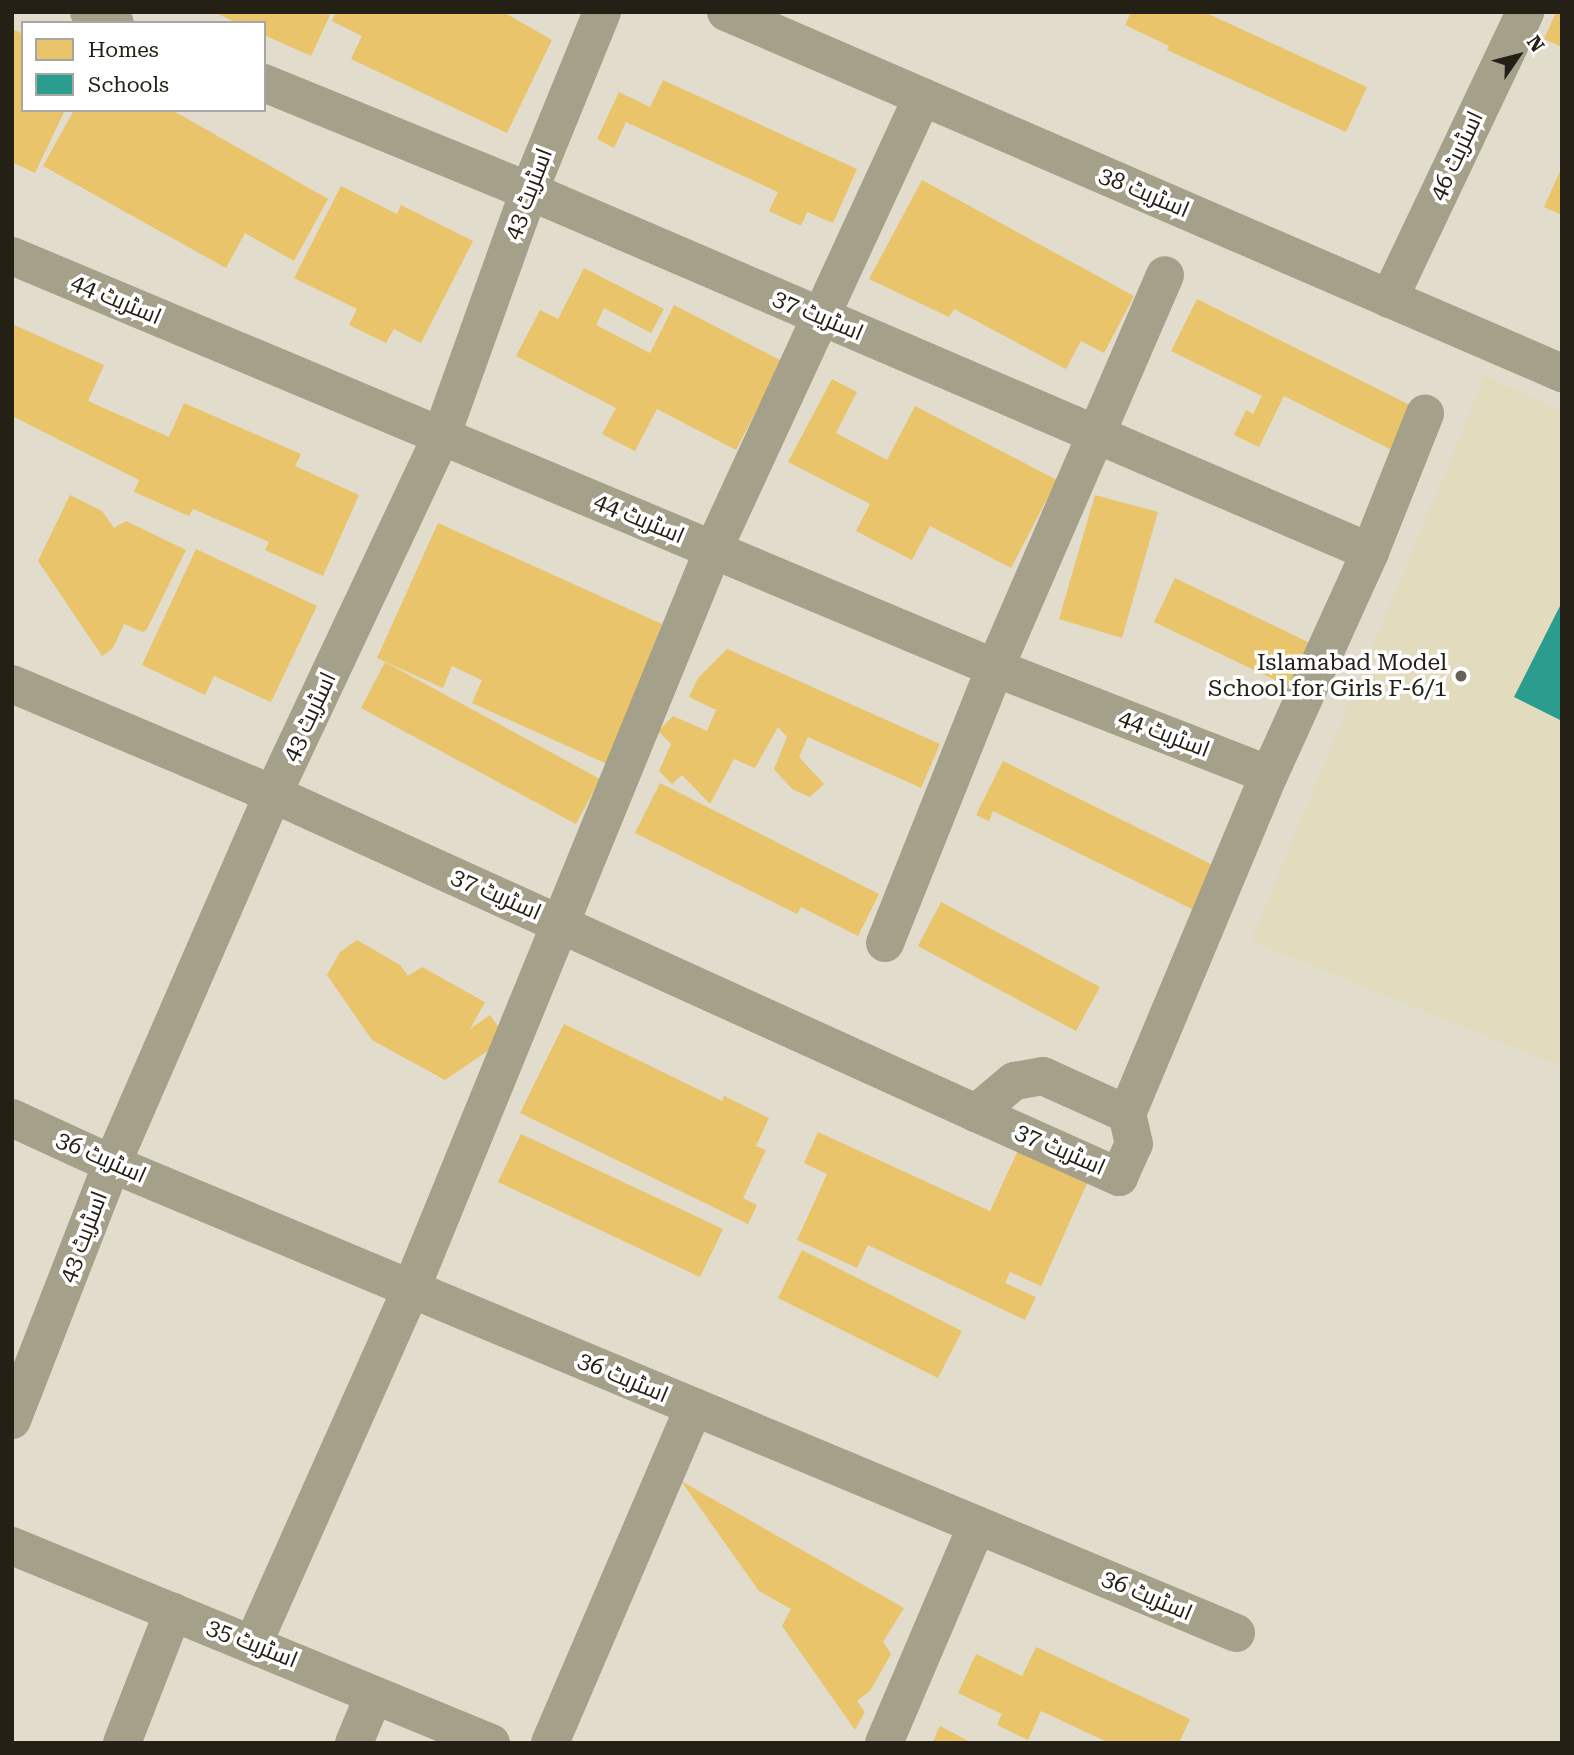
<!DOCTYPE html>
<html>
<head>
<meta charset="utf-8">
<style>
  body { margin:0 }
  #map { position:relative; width:1574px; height:1755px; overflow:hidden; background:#e1dccb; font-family:"Roboto Serif",Cairo,serif }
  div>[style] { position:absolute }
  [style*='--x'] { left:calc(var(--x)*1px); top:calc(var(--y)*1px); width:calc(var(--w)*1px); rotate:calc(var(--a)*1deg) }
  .built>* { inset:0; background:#e3dbbe }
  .homes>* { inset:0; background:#e9c46a }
  .schools>* { inset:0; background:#2a9d8f }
  .minor>* { height:38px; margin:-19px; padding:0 19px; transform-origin:19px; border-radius:19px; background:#a5a08a }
  .dots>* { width:19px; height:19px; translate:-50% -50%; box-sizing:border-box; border:4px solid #fff; border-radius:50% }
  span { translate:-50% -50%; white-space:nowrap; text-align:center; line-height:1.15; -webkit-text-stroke:7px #fff; paint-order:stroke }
  .street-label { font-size:23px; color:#242015 }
  .poi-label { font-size:23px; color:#242015 }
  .right { translate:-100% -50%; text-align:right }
  .frame { position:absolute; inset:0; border:14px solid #242015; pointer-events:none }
  .legend { position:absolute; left:21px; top:21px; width:245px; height:91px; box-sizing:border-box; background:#fff; border:2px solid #a7a6a1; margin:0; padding:9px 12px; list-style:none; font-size:21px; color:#242015 }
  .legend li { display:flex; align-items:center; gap:14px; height:35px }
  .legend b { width:35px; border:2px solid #a7a6a1 }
  .north { position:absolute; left:1483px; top:21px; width:70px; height:70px; -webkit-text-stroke:5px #fff; paint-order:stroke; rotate:55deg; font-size:19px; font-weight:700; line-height:28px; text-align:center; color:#242015 }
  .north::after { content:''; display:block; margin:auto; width:24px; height:32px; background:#242015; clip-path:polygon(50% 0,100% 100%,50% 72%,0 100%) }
</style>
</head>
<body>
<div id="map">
  <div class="built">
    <i style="clip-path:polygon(1485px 376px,1562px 410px,1562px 1067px,1251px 941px)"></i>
  </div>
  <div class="homes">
    <i style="clip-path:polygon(214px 12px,324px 12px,330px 15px,311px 56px,264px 35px,264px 23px,237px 23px)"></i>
    <i style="clip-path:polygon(336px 12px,503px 12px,552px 40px,507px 133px,351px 59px,362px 36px,332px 21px)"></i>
    <i style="clip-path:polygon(1131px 12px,1204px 12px,1367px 87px,1346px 132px,1167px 50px,1169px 46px,1125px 25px)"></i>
    <i style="clip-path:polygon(1556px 12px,1562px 12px,1562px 47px,1544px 39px)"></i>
    <i style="clip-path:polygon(12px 29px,23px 34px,23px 110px,65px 110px,35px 173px,12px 162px)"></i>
    <i style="clip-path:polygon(663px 80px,857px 169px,833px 223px,807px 212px,801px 226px,769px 211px,778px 192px,626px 122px,614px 148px,597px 139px,619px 92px,650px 107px)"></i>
    <i style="clip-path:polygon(74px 110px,172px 110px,328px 199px,294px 261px,245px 233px,226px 268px,43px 166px)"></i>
    <i style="clip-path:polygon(1562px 167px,1562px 215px,1544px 207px)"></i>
    <i style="clip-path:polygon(922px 180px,1134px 296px,1104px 353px,1081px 341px,1066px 369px,954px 309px,949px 317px,869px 279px)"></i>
    <i style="clip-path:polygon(341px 186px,397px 214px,401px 205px,473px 241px,421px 343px,394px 329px,386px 343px,349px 325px,357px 309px,294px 278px)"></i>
    <i style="clip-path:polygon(584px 268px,664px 309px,651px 333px,604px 308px,596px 325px,650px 353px,674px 305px,782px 361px,736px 450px,657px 409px,635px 451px,602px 434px,616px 408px,516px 356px,540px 310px,558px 319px)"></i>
    <i style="clip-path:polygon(1197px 299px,1416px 408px,1394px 451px,1284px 396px,1259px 447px,1234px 435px,1246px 410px,1253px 414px,1262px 396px,1171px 351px)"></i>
    <i style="clip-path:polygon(12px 324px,104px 365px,88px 401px,169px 437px,184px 403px,301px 454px,295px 466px,359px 495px,323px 576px,265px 550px,269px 542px,193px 509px,189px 516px,134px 492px,139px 480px,12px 416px)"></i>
    <i style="clip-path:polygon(832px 379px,857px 392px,836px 433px,887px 460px,915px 406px,1057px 480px,1011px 568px,930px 526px,912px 560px,856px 531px,870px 504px,788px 462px)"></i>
    <i style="clip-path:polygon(70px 495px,102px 511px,114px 528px,126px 521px,186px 550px,147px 629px,143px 632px,124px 624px,113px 648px,102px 656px,38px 561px)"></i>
    <i style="clip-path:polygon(1095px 495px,1158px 512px,1122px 638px,1059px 619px)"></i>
    <i style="clip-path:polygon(438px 523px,662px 624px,607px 764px,472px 703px,482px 680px,452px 666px,443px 688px,377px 658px)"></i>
    <i style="clip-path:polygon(196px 549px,317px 606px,271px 702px,214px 676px,205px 695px,142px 665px)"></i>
    <i style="clip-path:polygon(1175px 578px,1314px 645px,1294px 689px,1154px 622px)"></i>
    <i style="clip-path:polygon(727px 649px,940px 744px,921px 788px,808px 737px,799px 757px,824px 784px,810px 797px,792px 789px,774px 769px,787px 737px,778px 727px,755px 768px,734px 759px,710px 804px,682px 775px,672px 784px,659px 771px,671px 744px,658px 731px,673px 716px,707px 731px,716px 710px,689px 697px,698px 678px)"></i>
    <i style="clip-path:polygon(385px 662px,600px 779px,576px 824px,361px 708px)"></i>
    <i style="clip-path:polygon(1003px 761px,1213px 865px,1192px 909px,993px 811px,989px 821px,976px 815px)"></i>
    <i style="clip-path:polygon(660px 783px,879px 894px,858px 936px,801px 907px,797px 914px,635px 833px)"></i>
    <i style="clip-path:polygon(941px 902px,1100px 987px,1076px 1031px,918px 946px)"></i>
    <i style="clip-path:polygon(357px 940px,400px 965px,408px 976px,422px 967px,485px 1002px,470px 1029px,490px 1015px,500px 1029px,489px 1050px,445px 1080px,372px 1040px,327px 975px,340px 952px)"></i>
    <i style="clip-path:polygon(564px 1024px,722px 1101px,724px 1096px,769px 1118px,756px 1146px,766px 1150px,743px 1198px,757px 1205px,748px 1224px,520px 1113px)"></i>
    <i style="clip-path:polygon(818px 1132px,990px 1211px,1019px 1148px,1089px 1179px,1041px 1286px,1010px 1272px,1005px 1283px,1036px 1297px,1025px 1320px,868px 1245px,857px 1268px,797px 1240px,827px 1174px,804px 1163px)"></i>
    <i style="clip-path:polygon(521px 1134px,723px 1229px,700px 1277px,498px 1182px)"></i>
    <i style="clip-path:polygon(802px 1250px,962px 1331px,938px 1378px,778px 1298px)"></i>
    <i style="clip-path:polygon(681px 1481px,904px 1608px,883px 1642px,891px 1654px,870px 1691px,857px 1701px,865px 1712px,855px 1730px,782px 1626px,791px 1609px,759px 1591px)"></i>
    <i style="clip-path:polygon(1036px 1647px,1190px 1719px,1179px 1743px,1109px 1743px,1041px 1711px,1028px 1740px,997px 1725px,1002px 1714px,958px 1693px,976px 1654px,1022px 1676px)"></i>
    <i style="clip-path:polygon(940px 1726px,972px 1743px,932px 1743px)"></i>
  </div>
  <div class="schools">
    <i style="clip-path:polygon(1562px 602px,1562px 721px,1514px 697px)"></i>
  </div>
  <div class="minor">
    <i style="--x:89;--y:12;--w:28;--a:23"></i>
    <i style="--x:726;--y:12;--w:911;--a:23.36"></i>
    <i style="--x:264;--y:83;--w:286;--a:22.2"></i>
    <i style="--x:529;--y:191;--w:915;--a:23.23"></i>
    <i style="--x:12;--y:256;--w:1066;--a:22.74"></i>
    <i style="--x:995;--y:668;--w:294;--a:21.3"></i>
    <i style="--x:1389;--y:299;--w:318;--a:-64.6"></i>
    <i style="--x:12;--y:684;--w:283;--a:22.9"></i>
    <i style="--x:273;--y:794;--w:772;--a:24.41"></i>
    <i style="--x:976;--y:1113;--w:157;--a:24.1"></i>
    <i style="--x:1119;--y:1177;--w:36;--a:-66"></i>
    <i style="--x:1134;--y:1144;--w:31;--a:-103"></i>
    <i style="--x:1127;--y:1114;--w:92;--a:-155.7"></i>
    <i style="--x:1043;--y:1076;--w:29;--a:170"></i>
    <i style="--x:1014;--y:1081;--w:50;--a:139.9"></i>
    <i style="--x:885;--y:943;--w:296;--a:-68.2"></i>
    <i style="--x:995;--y:668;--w:428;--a:-66.6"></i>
    <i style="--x:1127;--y:1114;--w:368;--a:-67.3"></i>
    <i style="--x:1269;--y:775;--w:245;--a:-65.6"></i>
    <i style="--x:1370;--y:552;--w:149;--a:-68.3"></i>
    <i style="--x:12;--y:1118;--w:110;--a:24.7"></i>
    <i style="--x:112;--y:1164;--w:1218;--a:22.65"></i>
    <i style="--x:12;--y:1420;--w:275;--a:-68.7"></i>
    <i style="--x:112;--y:1164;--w:404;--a:-66.5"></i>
    <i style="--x:273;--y:794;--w:395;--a:-64.8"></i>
    <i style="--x:441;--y:437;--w:261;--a:-70.3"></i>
    <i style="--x:529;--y:191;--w:193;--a:-67.8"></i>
    <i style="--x:12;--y:1546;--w:518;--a:22.36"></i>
    <i style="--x:253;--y:1644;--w:389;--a:-66"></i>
    <i style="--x:411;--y:1289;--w:798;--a:-67.77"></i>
    <i style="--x:713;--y:550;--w:499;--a:-65.2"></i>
    <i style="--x:122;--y:1743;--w:141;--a:-68.7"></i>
    <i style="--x:354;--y:1743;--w:52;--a:-67.4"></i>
    <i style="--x:550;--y:1743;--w:366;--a:-66.8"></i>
    <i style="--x:884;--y:1743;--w:237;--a:-66.9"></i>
  </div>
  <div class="dots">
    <i style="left:1461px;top:676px;background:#666255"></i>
  </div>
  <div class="street-label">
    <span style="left:1457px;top:156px;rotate:-65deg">اسٹریٹ 46</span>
    <span style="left:1144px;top:193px;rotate:23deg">اسٹریٹ 38</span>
    <span style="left:529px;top:194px;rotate:-69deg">اسٹریٹ 43</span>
    <span style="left:116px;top:300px;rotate:23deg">اسٹریٹ 44</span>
    <span style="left:818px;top:316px;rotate:23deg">اسٹریٹ 37</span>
    <span style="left:639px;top:519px;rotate:23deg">اسٹریٹ 44</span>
    <span style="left:310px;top:717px;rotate:-65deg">اسٹریٹ 43</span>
    <span style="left:1164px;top:734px;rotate:21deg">اسٹریٹ 44</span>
    <span style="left:496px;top:895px;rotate:24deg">اسٹریٹ 37</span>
    <span style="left:1060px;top:1150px;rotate:24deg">اسٹریٹ 37</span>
    <span style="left:101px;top:1158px;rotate:24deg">اسٹریٹ 36</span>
    <span style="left:84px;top:1237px;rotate:-69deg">اسٹریٹ 43</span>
    <span style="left:623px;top:1378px;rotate:23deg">اسٹریٹ 36</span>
    <span style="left:1147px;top:1596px;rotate:23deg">اسٹریٹ 36</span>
    <span style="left:252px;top:1644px;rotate:22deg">اسٹریٹ 35</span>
  </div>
  <div class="poi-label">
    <span class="right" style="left:1447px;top:676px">Islamabad Model<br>School for Girls F-6/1</span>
  </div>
  <div class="frame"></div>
  <ul class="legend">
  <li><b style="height:19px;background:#e9c46a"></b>Homes</li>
  <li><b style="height:19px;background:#2a9d8f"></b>Schools</li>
  </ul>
  <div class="north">N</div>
</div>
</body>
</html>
